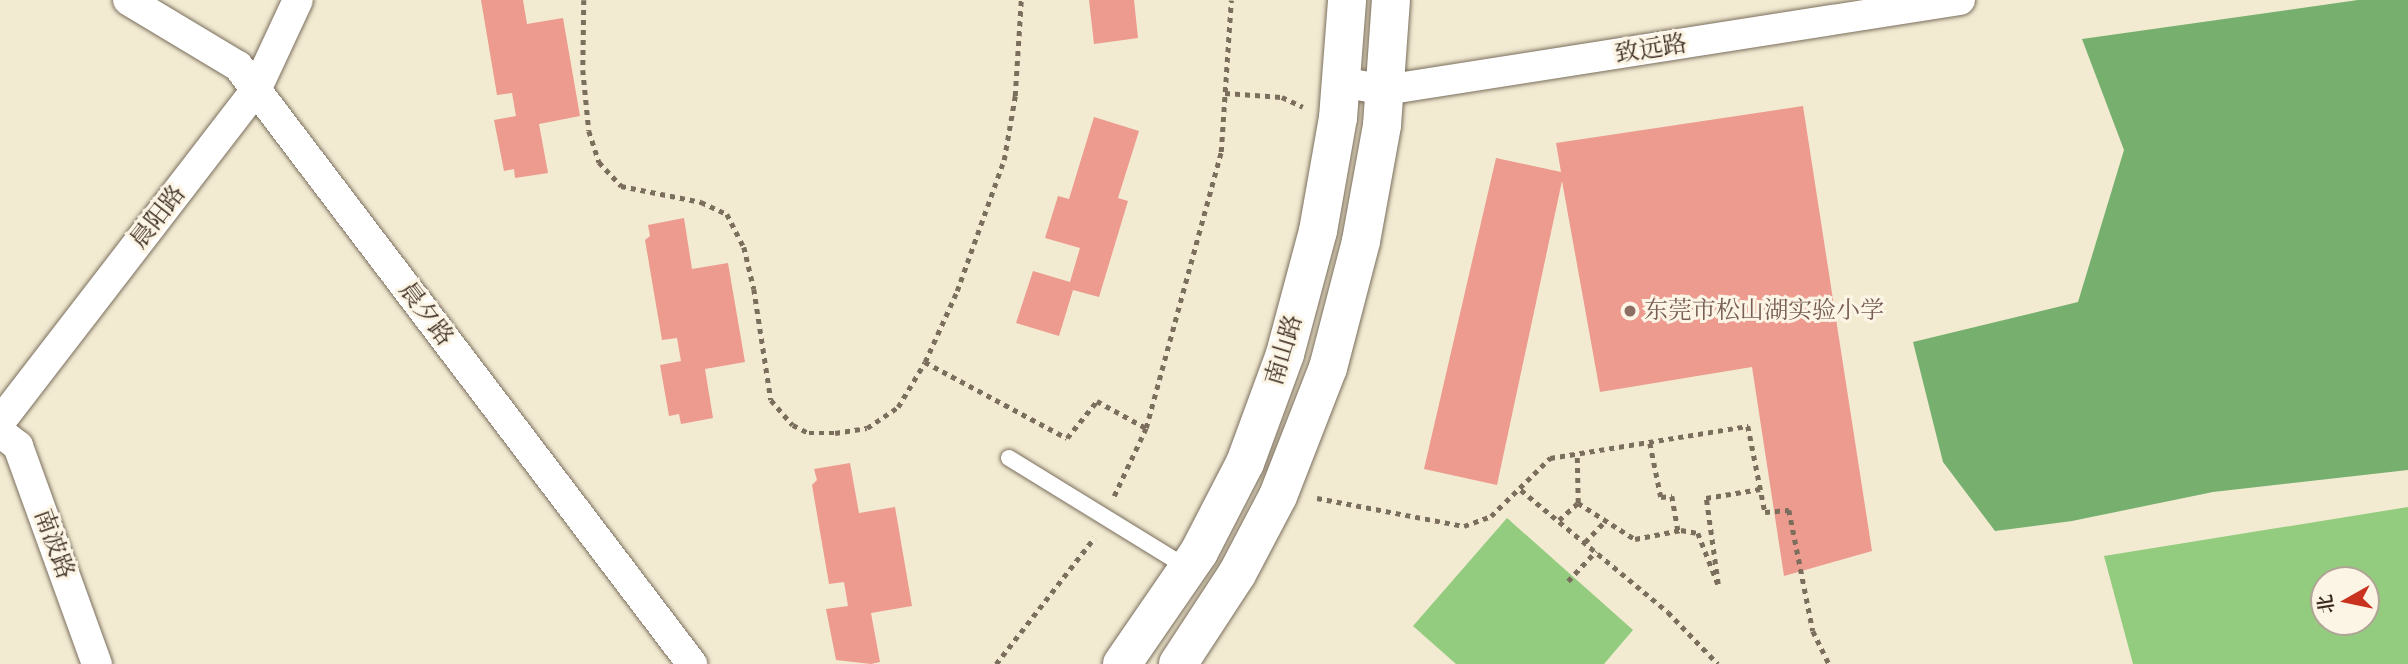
<!DOCTYPE html>
<html>
<head>
<meta charset="utf-8">
<style>
  body { margin:0 }
  #map { position:relative; width:2408px; height:664px; overflow:hidden; background:#f2ebd2; font-family:Cardo,"Noto Serif SC",serif }
  div>[style] { position:absolute }
  [style*='--x'] { left:calc(var(--x)*1px); top:calc(var(--y)*1px); width:calc(var(--w)*1px); rotate:calc(var(--a)*1deg) }
  .green>* { inset:0; background:#93cb7f }
  .forest>* { inset:0; background:#76af6e }
  .building>* { inset:0; background:#ed9a8f }
  .path>* { height:4.5px; margin-top:-2.25px; transform-origin:0; background:repeating-linear-gradient(90deg,#7b6e5d 0 5px,transparent 0 10px) }
  .roads { filter:drop-shadow(0 0 2px #7b6e5d) drop-shadow(0 0 2px #7b6e5d) }
  .service>* { height:16px; margin:-8px; padding:0 8px; transform-origin:8px; border-radius:8px; background:#fff }
  .minor>* { height:30px; margin:-15px; padding:0 15px; transform-origin:15px; border-radius:15px; background:#fff }
  .secondary>* { height:38px; margin:-19px; padding:0 19px; transform-origin:19px; border-radius:19px; background:#fff }
  .dots>* { width:19px; height:19px; translate:-50% -50%; box-sizing:border-box; border:4px solid #fcf5e5; border-radius:50% }
  span { translate:-50% -50%; white-space:nowrap; text-align:center; line-height:1.15; -webkit-text-stroke:6px #fcf5e5; paint-order:stroke }
  .street-label { font-size:24px; color:#3b2a1e }
  .education-label { font-size:24px; color:#785e54 }
  .left { translate:0 -50%; text-align:left }
  .north { position:absolute; left:2310px; top:566px; width:70px; height:70px; box-sizing:border-box; background:#fcf5e5; border:2px solid #afa495; border-radius:50%; rotate:261deg; font-size:19px; font-weight:700; line-height:28px; text-align:center; color:#3b2a1e }
  .north::after { content:''; display:block; margin:auto; width:24px; height:32px; background:#c8321e; clip-path:polygon(50% 0,100% 100%,50% 72%,0 100%) }
</style>
</head>
<body>
<div id="map">
  <div class="green">
    <i style="clip-path:polygon(evenodd,2408px 507px,2408px 664px,2133px 664px,2104px 556px,2408px 507px,2366px 580px,2366px 622px,2324px 622px,2324px 580px,2366px 580px)"></i>
    <i style="clip-path:polygon(1507px 518px,1633px 630px,1604px 664px,1456px 664px,1413px 626px)"></i>
  </div>
  <div class="forest">
    <i style="clip-path:polygon(2358px 0,2408px 0,2408px 470px,2213px 492px,2072px 521px,1995px 531px,1943px 462px,1913px 342px,2078px 302px,2124px 150px,2082px 39px)"></i>
  </div>
  <div class="building">
    <i style="clip-path:polygon(481px 0,523px 0,527px 24px,563px 18px,580px 116px,539px 124px,548px 173px,515px 178px,514px 169px,504px 171px,494px 120px,516px 116px,512px 93px,497px 95px)"></i>
    <i style="clip-path:polygon(1089px 0,1134px 0,1138px 38px,1094px 44px)"></i>
    <i style="clip-path:polygon(1803px 106px,1872px 551px,1784px 576px,1752px 367px,1600px 392px,1562px 181px,1497px 485px,1424px 469px,1496px 158px,1561px 172px,1556px 143px)"></i>
    <i style="clip-path:polygon(1094px 117px,1139px 131px,1118px 198px,1128px 201px,1099px 297px,1073px 290px,1059px 336px,1016px 323px,1033px 271px,1070px 282px,1080px 248px,1045px 238px,1058px 196px,1069px 199px)"></i>
    <i style="clip-path:polygon(684px 218px,692px 269px,728px 263px,745px 362px,705px 369px,713px 418px,681px 424px,679px 414px,669px 416px,660px 365px,681px 361px,677px 338px,662px 340px,645px 240px,650px 236px,648px 225px)"></i>
    <i style="clip-path:polygon(850px 463px,859px 513px,895px 507px,912px 606px,871px 613px,880px 662px,871px 664px,836px 660px,826px 609px,848px 606px,844px 582px,829px 584px,812px 485px,817px 480px,814px 469px)"></i>
  </div>
  <div class="path">
    <i style="--x:584;--y:0;--w:70;--a:90.8"></i>
    <i style="--x:583;--y:70;--w:61;--a:84.4"></i>
    <i style="--x:589;--y:131;--w:33;--a:72"></i>
    <i style="--x:599;--y:162;--w:33;--a:47"></i>
    <i style="--x:621;--y:186;--w:82;--a:11.3"></i>
    <i style="--x:701;--y:202;--w:29;--a:25"></i>
    <i style="--x:727;--y:214;--w:37;--a:63"></i>
    <i style="--x:744;--y:247;--w:43;--a:76.6"></i>
    <i style="--x:754;--y:289;--w:112;--a:81.3"></i>
    <i style="--x:771;--y:400;--w:33;--a:49"></i>
    <i style="--x:793;--y:425;--w:18;--a:27"></i>
    <i style="--x:809;--y:433;--w:26;--a:0"></i>
    <i style="--x:835;--y:433;--w:32;--a:-9"></i>
    <i style="--x:867;--y:428;--w:37;--a:-34"></i>
    <i style="--x:898;--y:407;--w:52;--a:-59"></i>
    <i style="--x:925;--y:362;--w:78;--a:-65.7"></i>
    <i style="--x:957;--y:291;--w:139;--a:-70.3"></i>
    <i style="--x:1004;--y:160;--w:65;--a:-80.2"></i>
    <i style="--x:1015;--y:96;--w:96;--a:-86.4"></i>
    <i style="--x:1225;--y:93;--w:57;--a:4"></i>
    <i style="--x:1282;--y:97;--w:23;--a:25"></i>
    <i style="--x:925;--y:362;--w:161;--a:28.2"></i>
    <i style="--x:1067;--y:438;--w:48;--a:-51"></i>
    <i style="--x:1097;--y:401;--w:56;--a:28.9"></i>
    <i style="--x:1650;--y:443;--w:55;--a:78.5"></i>
    <i style="--x:1661;--y:497;--w:11;--a:-5"></i>
    <i style="--x:1672;--y:496;--w:36;--a:80"></i>
    <i style="--x:1521;--y:490;--w:191;--a:39.7"></i>
    <i style="--x:1668;--y:612;--w:72;--a:46.1"></i>
    <i style="--x:1114;--y:496;--w:75;--a:-64.8"></i>
    <i style="--x:1146;--y:428;--w:286;--a:-74.8"></i>
    <i style="--x:1221;--y:152;--w:152;--a:-86.2"></i>
    <i style="--x:1317;--y:498;--w:150;--a:10.8"></i>
    <i style="--x:1464;--y:526;--w:29;--a:-20"></i>
    <i style="--x:1491;--y:516;--w:83;--a:-44.5"></i>
    <i style="--x:1550;--y:458;--w:201;--a:-9.2"></i>
    <i style="--x:1748;--y:426;--w:88;--a:78.8"></i>
    <i style="--x:1765;--y:512;--w:24;--a:-5"></i>
    <i style="--x:1789;--y:510;--w:123;--a:78.8"></i>
    <i style="--x:1813;--y:631;--w:37;--a:64"></i>
    <i style="--x:1578;--y:503;--w:67;--a:32.3"></i>
    <i style="--x:1635;--y:539;--w:47;--a:-11.1"></i>
    <i style="--x:1681;--y:530;--w:17;--a:10"></i>
    <i style="--x:1698;--y:533;--w:55;--a:68.6"></i>
    <i style="--x:1718;--y:584;--w:87;--a:-97.9"></i>
    <i style="--x:1706;--y:498;--w:55;--a:-9.5"></i>
    <i style="--x:1559;--y:520;--w:25;--a:-42"></i>
    <i style="--x:1578;--y:503;--w:49;--a:-91.2"></i>
    <i style="--x:1585;--y:542;--w:29;--a:-46"></i>
    <i style="--x:1568;--y:581;--w:41;--a:-47"></i>
    <i style="--x:996;--y:664;--w:160;--a:-52.1"></i>
  </div>
  <div class="roads">
    <div class="service">
      <i style="--x:1009;--y:458;--w:210;--a:31.6"></i>
    </div>
    <div class="minor">
      <i style="--x:128;--y:0;--w:128;--a:31"></i>
      <i style="--x:238;--y:66;--w:751;--a:52.79"></i>
      <i style="--x:1341;--y:82;--w:45;--a:10.3"></i>
      <i style="--x:1385;--y:90;--w:582;--a:-8.9"></i>
      <i style="--x:0;--y:422;--w:419;--a:-52.4"></i>
      <i style="--x:256;--y:90;--w:99;--a:-65"></i>
      <i style="--x:0;--y:432;--w:23;--a:38"></i>
      <i style="--x:18;--y:446;--w:232;--a:70.1"></i>
    </div>
    <div class="secondary">
      <i style="--x:1122;--y:664;--w:136;--a:-55.5"></i>
      <i style="--x:1199;--y:552;--w:100;--a:-62.7"></i>
      <i style="--x:1245;--y:463;--w:116;--a:-69.8"></i>
      <i style="--x:1285;--y:354;--w:127;--a:-75"></i>
      <i style="--x:1318;--y:231;--w:115;--a:-80"></i>
      <i style="--x:1338;--y:118;--w:118;--a:-85.6"></i>
      <i style="--x:1178;--y:664;--w:108;--a:-56.8"></i>
      <i style="--x:1237;--y:574;--w:88;--a:-62.3"></i>
      <i style="--x:1278;--y:496;--w:137;--a:-68.7"></i>
      <i style="--x:1328;--y:368;--w:131;--a:-75.4"></i>
      <i style="--x:1361;--y:241;--w:118;--a:-79.7"></i>
      <i style="--x:1382;--y:125;--w:125;--a:-85.9"></i>
    </div>
  </div>
  <div class="dots">
    <i style="left:1630px;top:311px;background:#8d6e63"></i>
  </div>
  <div class="street-label">
    <span style="left:1651px;top:49px;rotate:-9deg">致远路</span>
    <span style="left:158px;top:217px;rotate:-52deg">晨阳路</span>
    <span style="left:426px;top:314px;rotate:53deg">晨夕路</span>
    <span style="left:1284px;top:350px;rotate:-73deg">南山路</span>
    <span style="left:54px;top:544px;rotate:70deg">南波路</span>
  </div>
  <div class="education-label">
    <span class="left" style="left:1644px;top:311px">东莞市松山湖实验小学</span>
  </div>
  <div class="north">北</div>
</div>
</body>
</html>
